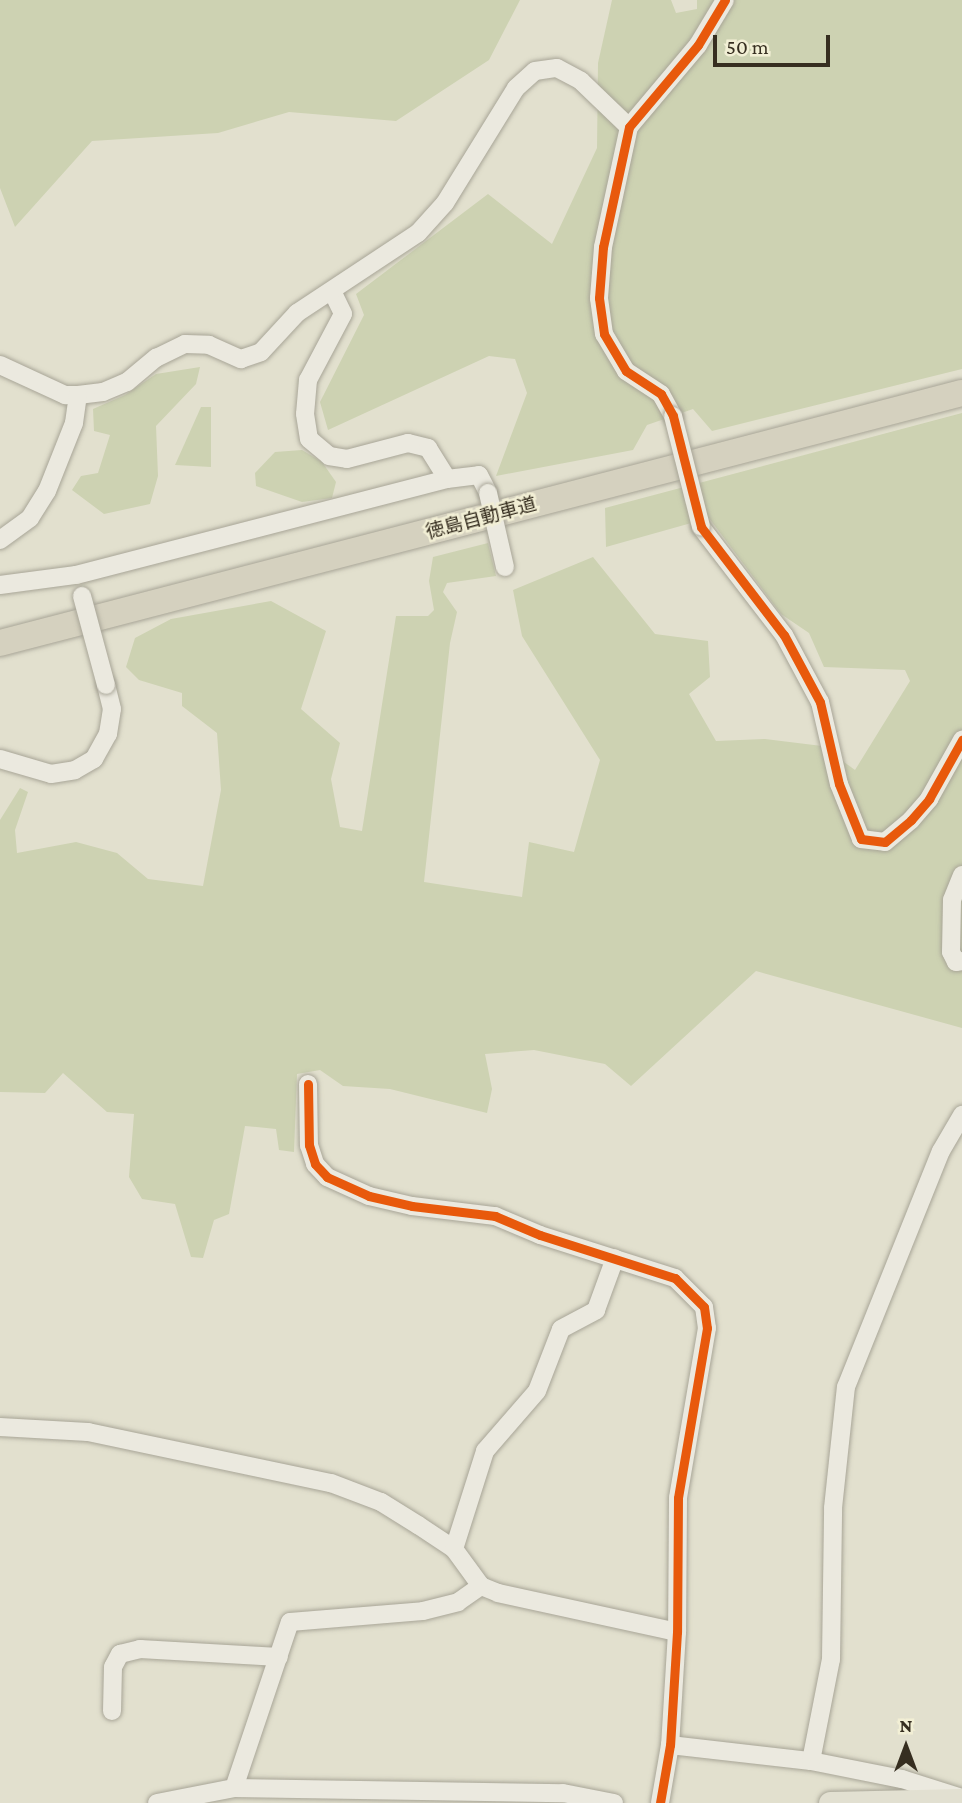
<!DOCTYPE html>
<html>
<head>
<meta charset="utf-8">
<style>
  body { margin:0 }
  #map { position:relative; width:962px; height:1803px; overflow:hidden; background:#e2e0ce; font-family:"Crimson Pro","Noto Sans JP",serif }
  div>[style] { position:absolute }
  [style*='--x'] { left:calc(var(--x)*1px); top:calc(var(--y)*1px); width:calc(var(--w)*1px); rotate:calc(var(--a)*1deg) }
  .green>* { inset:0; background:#cdd2b2 }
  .roads { filter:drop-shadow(0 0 2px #a8a597) drop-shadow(0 0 2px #a8a597) }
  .minor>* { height:18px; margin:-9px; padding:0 9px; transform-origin:9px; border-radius:9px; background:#ebe9df }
  .major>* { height:23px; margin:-11.5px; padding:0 11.5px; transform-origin:11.5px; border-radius:11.5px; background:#e2e0d1 }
  .highway>* { height:26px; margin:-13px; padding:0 13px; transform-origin:13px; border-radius:13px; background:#d5d1bf }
  .bridges { filter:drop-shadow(0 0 2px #a8a597) drop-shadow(0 0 2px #a8a597) }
  .minor-bridge>* { height:18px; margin:-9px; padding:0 9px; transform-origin:9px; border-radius:9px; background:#ebe9df }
  .cycleway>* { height:9px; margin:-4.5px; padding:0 4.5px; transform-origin:4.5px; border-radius:4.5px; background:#e8590c }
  span { translate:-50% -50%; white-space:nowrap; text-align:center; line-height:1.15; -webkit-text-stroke:5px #f2efd5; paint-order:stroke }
  .street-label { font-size:19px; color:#362e20 }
  .north { position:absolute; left:871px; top:1712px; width:70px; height:70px; -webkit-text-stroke:5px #f2efd5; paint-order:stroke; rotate:0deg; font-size:19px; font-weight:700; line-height:28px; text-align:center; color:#362e20 }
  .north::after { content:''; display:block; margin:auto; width:24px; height:32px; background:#362e20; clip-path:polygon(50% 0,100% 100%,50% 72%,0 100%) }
  .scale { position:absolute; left:713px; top:35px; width:117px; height:32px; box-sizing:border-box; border:4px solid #362e20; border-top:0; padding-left:9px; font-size:21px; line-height:24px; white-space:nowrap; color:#362e20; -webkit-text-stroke:5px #f2efd5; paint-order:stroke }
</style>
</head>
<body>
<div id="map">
  <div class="green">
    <i style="clip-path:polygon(0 0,520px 0,489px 60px,396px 121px,289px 112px,218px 133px,92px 141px,15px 227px,0 188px)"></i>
    <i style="clip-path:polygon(612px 0,671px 0,676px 13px,697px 9px,697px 0,962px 0,962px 369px,712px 431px,693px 409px,647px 425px,633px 450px,496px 476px,527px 393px,515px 359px,489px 356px,328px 430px,320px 402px,364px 315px,356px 294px,488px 194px,552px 244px,597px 148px,598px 63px)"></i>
    <i style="clip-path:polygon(200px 367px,196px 384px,156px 426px,158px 476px,150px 504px,104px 514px,72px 490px,81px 476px,98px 473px,110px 435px,94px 431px,93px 409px,125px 395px,156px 374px)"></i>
    <i style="clip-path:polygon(201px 407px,211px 407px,211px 467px,175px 465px)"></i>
    <i style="clip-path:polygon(962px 413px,962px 1028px,756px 971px,631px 1086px,605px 1064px,534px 1050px,485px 1054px,492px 1089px,487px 1113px,390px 1089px,343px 1086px,320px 1070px,297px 1074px,294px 1152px,279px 1150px,276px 1129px,245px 1126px,229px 1214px,214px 1220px,203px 1258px,191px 1257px,175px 1204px,142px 1199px,129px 1177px,134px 1114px,107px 1112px,63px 1073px,45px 1093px,0 1092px,0 820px,20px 788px,28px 792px,15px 830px,17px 853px,76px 842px,117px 853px,148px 879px,203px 886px,221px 790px,217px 733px,182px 706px,182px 693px,139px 680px,126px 667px,135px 638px,171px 619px,271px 601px,326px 631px,301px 709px,340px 743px,331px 779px,340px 827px,362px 831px,396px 616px,428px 616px,434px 610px,429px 581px,433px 557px,488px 543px,496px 576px,447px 583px,443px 592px,457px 612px,450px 643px,424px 882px,522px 897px,529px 842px,574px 852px,600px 760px,522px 636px,513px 590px,593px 557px,655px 634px,708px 641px,710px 677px,689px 694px,716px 741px,765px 739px,822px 746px,855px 770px,910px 681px,905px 670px,824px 667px,809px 633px,781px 614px,709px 518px,606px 547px,605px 508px)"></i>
    <i style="clip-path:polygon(302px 450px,322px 462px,336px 482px,332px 498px,302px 502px,256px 486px,255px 473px,275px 452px)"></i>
  </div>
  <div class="roads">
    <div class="minor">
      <i style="--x:332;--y:291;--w:25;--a:64"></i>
      <i style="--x:343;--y:314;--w:75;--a:117.9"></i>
      <i style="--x:308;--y:380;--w:34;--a:95"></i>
      <i style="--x:305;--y:414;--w:25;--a:81"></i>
      <i style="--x:309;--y:439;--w:26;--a:40"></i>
      <i style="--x:329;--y:456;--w:18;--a:9"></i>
      <i style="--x:347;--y:459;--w:63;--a:-14.7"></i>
      <i style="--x:408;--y:443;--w:21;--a:14"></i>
      <i style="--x:428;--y:448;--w:36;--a:58"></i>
      <i style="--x:0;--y:365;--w:72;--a:24.8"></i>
      <i style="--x:65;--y:395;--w:13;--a:0"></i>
      <i style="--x:78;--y:395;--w:25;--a:-7"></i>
      <i style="--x:103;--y:392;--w:26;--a:-23"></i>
      <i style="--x:127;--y:382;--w:38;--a:-40"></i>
      <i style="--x:156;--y:358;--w:32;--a:-26"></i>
      <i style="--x:185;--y:344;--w:24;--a:2"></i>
      <i style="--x:209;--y:345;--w:35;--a:24"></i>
      <i style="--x:241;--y:359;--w:21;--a:-19"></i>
      <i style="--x:261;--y:352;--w:53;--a:-47.3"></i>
      <i style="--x:297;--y:313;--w:145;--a:-33.5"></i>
      <i style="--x:418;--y:233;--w:40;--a:-48"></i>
      <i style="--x:445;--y:203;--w:135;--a:-58.3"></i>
      <i style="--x:516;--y:88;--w:25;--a:-42"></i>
      <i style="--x:535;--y:71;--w:22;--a:-8"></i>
      <i style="--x:557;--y:68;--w:27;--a:28"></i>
      <i style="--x:581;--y:81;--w:66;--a:43.8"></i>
      <i style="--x:673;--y:416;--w:25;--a:-119"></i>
      <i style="--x:661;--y:394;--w:42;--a:-146.7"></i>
      <i style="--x:626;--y:371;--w:43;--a:-120.7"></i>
      <i style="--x:604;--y:334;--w:36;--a:-98"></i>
      <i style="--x:599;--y:298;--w:51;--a:-85.5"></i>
      <i style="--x:603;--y:247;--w:123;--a:-77.8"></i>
      <i style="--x:629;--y:127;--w:107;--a:-49.9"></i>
      <i style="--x:698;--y:45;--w:52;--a:-59"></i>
      <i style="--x:701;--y:527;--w:136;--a:52.5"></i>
      <i style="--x:784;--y:635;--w:76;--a:61.8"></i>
      <i style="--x:820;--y:702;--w:84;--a:77"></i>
      <i style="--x:839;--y:784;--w:59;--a:68.2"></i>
      <i style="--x:861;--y:839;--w:24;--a:7"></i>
      <i style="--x:885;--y:842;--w:34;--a:-40"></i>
      <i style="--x:911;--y:820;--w:28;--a:-49"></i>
      <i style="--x:929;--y:799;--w:68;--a:-60.8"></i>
      <i style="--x:0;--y:540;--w:37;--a:-36"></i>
      <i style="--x:30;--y:518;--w:32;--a:-58"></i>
      <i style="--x:47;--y:491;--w:73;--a:-68.3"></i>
      <i style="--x:74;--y:423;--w:28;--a:-82"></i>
      <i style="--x:0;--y:585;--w:77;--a:-7.5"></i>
      <i style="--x:76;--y:575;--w:383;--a:-14.5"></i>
      <i style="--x:447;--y:479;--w:32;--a:-7"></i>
      <i style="--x:479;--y:475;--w:20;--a:63"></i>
      <i style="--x:0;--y:759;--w:53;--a:16.4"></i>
      <i style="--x:51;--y:774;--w:24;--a:-9"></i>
      <i style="--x:75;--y:770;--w:22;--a:-30"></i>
      <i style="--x:94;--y:759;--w:29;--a:-61"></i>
      <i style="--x:108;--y:734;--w:25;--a:-81"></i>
      <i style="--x:112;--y:709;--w:25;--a:-104"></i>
      <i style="--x:962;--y:875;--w:27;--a:112"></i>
      <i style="--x:952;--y:900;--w:52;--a:91.1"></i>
      <i style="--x:951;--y:952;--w:11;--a:63"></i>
      <i style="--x:956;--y:962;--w:6;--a:-9"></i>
      <i style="--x:308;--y:1084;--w:61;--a:89.1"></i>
      <i style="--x:309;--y:1145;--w:20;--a:72"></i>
      <i style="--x:315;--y:1164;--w:18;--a:47"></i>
      <i style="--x:327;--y:1177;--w:46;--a:24.3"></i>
      <i style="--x:369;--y:1196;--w:44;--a:13.1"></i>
      <i style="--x:412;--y:1206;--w:84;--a:6.9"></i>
      <i style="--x:495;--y:1216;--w:49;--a:22.9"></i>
      <i style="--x:540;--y:1235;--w:142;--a:17.7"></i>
      <i style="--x:675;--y:1278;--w:41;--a:45"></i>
      <i style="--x:704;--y:1307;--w:21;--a:82"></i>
      <i style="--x:707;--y:1328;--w:172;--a:99.7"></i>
      <i style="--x:678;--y:1498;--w:134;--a:90.4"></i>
      <i style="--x:677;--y:1632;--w:113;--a:93.5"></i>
      <i style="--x:670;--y:1745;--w:59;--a:99.8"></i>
      <i style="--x:0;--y:1427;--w:88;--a:3.3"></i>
      <i style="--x:88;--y:1432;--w:248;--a:11.9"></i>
      <i style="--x:331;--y:1483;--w:53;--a:20.8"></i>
      <i style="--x:381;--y:1502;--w:44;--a:31.9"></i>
      <i style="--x:418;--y:1525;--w:43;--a:33.7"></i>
      <i style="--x:454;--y:1549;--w:46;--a:53.9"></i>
      <i style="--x:481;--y:1586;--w:18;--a:22"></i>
      <i style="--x:498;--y:1593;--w:183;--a:12.3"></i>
      <i style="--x:454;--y:1549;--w:103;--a:-72.4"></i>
      <i style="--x:485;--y:1451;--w:79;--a:-49.1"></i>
      <i style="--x:537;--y:1391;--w:66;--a:-68.8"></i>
      <i style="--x:561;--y:1329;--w:40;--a:-28"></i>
      <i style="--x:596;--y:1310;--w:55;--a:-69.9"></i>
      <i style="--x:112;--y:1711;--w:44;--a:-88.7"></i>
      <i style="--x:113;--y:1667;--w:15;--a:-62"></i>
      <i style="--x:120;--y:1654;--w:21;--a:-14"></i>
      <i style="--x:140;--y:1649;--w:139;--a:3.3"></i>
      <i style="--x:670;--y:1745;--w:142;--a:6.5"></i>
      <i style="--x:811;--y:1761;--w:93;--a:11.2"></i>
      <i style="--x:902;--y:1779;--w:63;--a:17.6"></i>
      <i style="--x:811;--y:1761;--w:104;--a:-78.9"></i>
      <i style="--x:831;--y:1659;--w:151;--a:-89.2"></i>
      <i style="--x:833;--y:1508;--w:122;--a:-83.9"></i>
      <i style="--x:846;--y:1387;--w:254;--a:-68.1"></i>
      <i style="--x:941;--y:1151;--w:42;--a:-59.7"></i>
      <i style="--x:234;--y:1788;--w:175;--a:-71.4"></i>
      <i style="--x:290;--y:1622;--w:133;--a:-4.7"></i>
      <i style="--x:423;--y:1611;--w:36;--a:-14"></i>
      <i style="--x:458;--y:1602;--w:28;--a:-35"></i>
      <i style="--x:157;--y:1803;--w:78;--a:-11"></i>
      <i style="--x:234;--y:1788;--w:329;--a:0.9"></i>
      <i style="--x:563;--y:1793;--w:52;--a:11.1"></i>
    </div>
    <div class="major">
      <i style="--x:830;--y:1803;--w:132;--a:-1.3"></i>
    </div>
    <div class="highway">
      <i style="--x:0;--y:643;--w:994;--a:-14.57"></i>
    </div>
  </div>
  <div class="bridges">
    <div class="minor-bridge">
      <i style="--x:673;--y:416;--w:114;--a:75.8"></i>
      <i style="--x:488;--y:493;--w:76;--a:77.1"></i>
      <i style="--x:82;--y:596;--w:92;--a:74.9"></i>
    </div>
  </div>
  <div class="cycleway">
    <i style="--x:725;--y:0;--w:52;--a:121"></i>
    <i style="--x:698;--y:45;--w:107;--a:130.1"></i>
    <i style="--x:629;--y:127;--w:123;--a:102.2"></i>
    <i style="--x:603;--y:247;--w:51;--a:94.5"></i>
    <i style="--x:599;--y:298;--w:36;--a:82"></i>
    <i style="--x:604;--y:334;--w:43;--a:59.3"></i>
    <i style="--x:626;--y:371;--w:42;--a:33.3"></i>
    <i style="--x:661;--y:394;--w:25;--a:61"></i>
    <i style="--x:673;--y:416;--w:114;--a:75.8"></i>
    <i style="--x:701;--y:527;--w:136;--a:52.5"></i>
    <i style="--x:784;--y:635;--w:76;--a:61.8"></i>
    <i style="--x:820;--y:702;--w:84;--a:77"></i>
    <i style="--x:839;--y:784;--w:59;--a:68.2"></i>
    <i style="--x:861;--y:839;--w:24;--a:7"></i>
    <i style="--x:885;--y:842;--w:34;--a:-40"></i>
    <i style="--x:911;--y:820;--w:28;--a:-49"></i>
    <i style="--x:929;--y:799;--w:68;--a:-60.8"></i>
    <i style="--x:308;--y:1084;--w:61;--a:89.1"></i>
    <i style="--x:309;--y:1145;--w:20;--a:72"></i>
    <i style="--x:315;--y:1164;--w:18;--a:47"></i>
    <i style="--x:327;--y:1177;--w:46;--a:24.3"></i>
    <i style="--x:369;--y:1196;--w:44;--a:13.1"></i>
    <i style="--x:412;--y:1206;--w:84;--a:6.9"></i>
    <i style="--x:495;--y:1216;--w:49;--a:22.9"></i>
    <i style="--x:540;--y:1235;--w:142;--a:17.7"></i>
    <i style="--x:675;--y:1278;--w:41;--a:45"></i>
    <i style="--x:704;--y:1307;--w:21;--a:82"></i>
    <i style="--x:707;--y:1328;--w:172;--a:99.7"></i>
    <i style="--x:678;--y:1498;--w:134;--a:90.4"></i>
    <i style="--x:677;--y:1632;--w:113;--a:93.5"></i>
    <i style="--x:670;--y:1745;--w:59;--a:99.8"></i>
  </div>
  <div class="street-label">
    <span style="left:481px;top:518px;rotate:-15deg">徳島自動車道</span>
  </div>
  <div class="north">N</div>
  <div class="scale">50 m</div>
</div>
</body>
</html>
